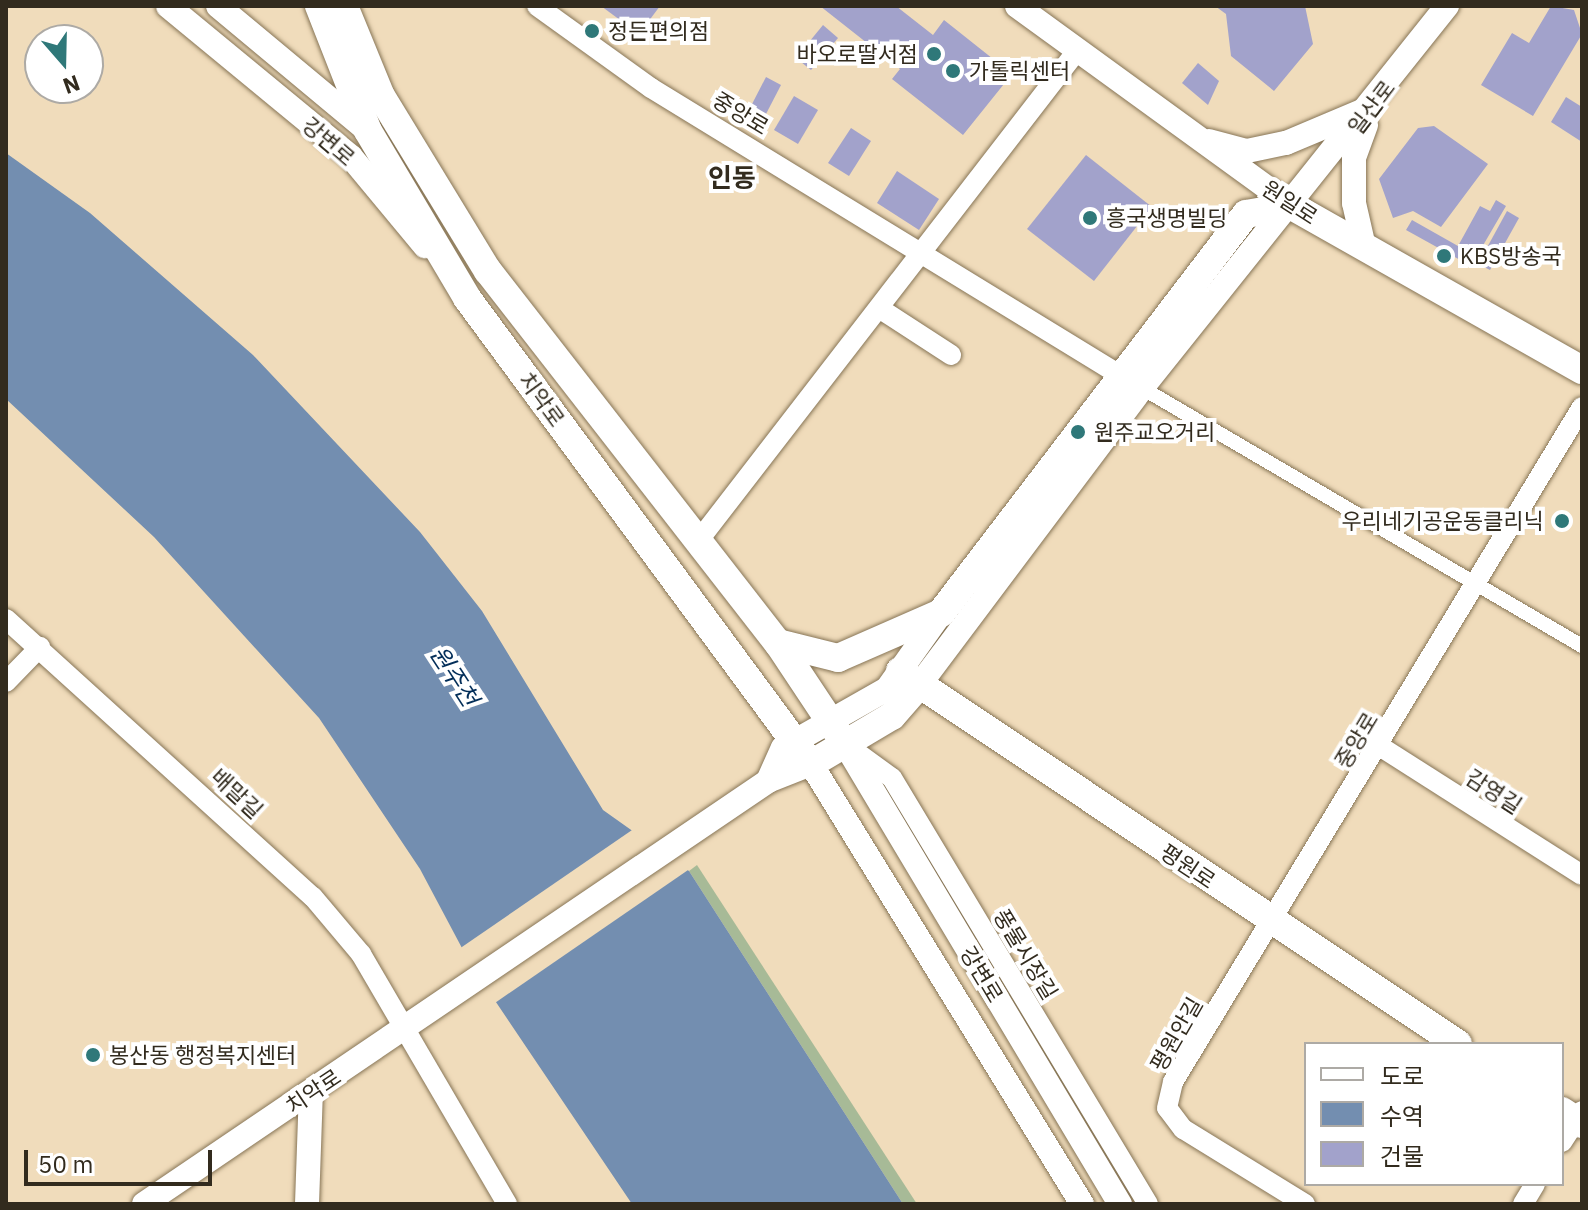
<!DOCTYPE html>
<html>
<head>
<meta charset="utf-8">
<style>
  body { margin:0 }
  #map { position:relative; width:1588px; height:1210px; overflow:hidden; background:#f0dcbb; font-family:"IBM Plex Sans","Noto Sans KR",sans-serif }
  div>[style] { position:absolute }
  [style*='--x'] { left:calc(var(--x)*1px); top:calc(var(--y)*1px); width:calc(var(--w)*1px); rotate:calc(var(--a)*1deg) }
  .green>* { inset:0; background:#a7ba97 }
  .water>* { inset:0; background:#738eb0 }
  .pier>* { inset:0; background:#f0dcbb }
  .building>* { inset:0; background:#a2a2cb }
  .roads { filter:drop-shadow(0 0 2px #877556) drop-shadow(0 0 2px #877556) }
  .pedestrian>* { height:14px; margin:-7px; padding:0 7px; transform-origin:7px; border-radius:7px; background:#fff }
  .minor>* { height:20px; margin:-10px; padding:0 10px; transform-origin:10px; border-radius:10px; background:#fff }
  .tertiary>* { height:24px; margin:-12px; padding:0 12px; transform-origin:12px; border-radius:12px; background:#fff }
  .secondary>* { height:28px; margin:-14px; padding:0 14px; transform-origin:14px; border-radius:14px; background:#fff }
  .dots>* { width:22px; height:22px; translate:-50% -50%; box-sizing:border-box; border:4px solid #fff; border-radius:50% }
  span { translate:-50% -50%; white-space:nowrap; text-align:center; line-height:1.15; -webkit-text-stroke:8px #fff; paint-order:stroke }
  .poi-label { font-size:22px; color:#322b1e }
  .left { translate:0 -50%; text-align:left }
  .right { translate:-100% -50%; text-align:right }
  .street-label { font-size:22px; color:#322b1e }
  .water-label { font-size:24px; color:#022d58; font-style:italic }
  .quarter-label { font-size:26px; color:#322b1e; font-weight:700 }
  .frame { position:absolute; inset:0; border:8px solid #322b1e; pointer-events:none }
  .legend { position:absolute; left:1304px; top:1042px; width:260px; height:144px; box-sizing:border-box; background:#fff; border:2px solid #adaaa5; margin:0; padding:10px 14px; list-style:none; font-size:24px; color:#322b1e }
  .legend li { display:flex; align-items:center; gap:16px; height:40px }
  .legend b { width:40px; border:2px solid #adaaa5 }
  .north { position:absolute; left:24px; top:24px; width:80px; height:80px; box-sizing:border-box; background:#fff; border:2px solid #adaaa5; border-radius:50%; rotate:160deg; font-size:22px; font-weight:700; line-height:32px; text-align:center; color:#322b1e }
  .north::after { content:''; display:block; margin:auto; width:28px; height:36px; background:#2f7879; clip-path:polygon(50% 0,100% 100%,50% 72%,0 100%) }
  .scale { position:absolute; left:24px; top:1150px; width:188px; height:36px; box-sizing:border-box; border:4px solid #322b1e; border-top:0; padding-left:10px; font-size:24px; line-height:28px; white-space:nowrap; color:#322b1e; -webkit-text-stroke:6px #fff; paint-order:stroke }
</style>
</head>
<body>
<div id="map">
  <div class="green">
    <i style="clip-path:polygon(697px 865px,917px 1204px,903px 1204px,689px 871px)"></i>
  </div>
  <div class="water">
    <i style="clip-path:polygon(6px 153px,90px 213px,253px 355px,420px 532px,482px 611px,603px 810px,689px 871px,903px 1204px,632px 1204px,471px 965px,420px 869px,319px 718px,154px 537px,6px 399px)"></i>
  </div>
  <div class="pier">
    <i style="clip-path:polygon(635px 828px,691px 868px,492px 1005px,459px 949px)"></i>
  </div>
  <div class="building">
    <i style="clip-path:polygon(601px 6px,660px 6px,639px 34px)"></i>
    <i style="clip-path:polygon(820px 6px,896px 6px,933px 35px,944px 20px,1012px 74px,963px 135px,892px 79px,900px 69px)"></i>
    <i style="clip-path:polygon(1215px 6px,1305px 6px,1313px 44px,1274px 91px,1231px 56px,1226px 14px)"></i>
    <i style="clip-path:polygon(1551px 6px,1574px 10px,1582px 34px,1533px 116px,1481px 85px,1512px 33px,1529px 43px)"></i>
    <i style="clip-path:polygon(823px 25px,838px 38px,811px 70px,796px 58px)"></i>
    <i style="clip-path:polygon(1198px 63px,1219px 81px,1208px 105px,1182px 83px)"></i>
    <i style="clip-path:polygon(766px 77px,781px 85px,766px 114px,751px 106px)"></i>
    <i style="clip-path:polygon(794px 96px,818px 110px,798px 144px,774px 130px)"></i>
    <i style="clip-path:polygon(1566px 97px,1582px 107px,1582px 142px,1551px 122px)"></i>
    <i style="clip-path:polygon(1434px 126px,1488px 164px,1441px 227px,1413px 211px,1393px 218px,1379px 179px,1418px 128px)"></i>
    <i style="clip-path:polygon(851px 128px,871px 141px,849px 176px,828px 163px)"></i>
    <i style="clip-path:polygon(1086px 155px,1152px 207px,1094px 281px,1027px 229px)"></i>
    <i style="clip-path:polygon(897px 171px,939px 199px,919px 230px,877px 203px)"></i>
    <i style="clip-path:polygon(1496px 200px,1506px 206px,1471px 266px,1406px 230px,1412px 220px,1458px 246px,1480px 206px,1490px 211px)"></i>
    <i style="clip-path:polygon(1507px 211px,1519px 218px,1490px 270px,1478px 264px)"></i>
  </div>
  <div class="roads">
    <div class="pedestrian">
      <i style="--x:1142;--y:388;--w:510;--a:30.39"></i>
    </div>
    <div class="minor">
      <i style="--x:537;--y:6;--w:140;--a:35.7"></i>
      <i style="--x:651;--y:88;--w:553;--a:31.48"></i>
      <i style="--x:879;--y:308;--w:86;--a:33.1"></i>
      <i style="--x:699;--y:540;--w:617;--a:-52.31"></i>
      <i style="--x:6;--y:619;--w:414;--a:42.2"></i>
      <i style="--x:313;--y:897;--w:75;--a:49.9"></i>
      <i style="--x:361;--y:954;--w:290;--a:59.7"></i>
      <i style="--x:6;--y:682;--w:49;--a:-45.8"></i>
      <i style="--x:848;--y:746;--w:54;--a:36"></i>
      <i style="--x:892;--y:778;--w:497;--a:59"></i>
      <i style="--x:1381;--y:747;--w:238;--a:32.5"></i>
      <i style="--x:1562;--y:1142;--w:37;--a:-57"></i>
      <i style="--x:1305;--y:1204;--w:143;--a:-148.4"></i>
      <i style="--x:1183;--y:1129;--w:26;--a:-127"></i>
      <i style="--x:1167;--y:1108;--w:27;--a:-77"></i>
      <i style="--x:1173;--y:1082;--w:789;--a:-58.79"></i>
      <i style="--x:1523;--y:1204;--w:23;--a:-59"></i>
    </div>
    <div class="tertiary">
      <i style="--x:168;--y:6;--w:237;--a:39.5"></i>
      <i style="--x:351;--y:157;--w:116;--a:50.3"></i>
      <i style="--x:218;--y:6;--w:195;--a:39.8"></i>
      <i style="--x:1017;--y:6;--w:340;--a:36"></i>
      <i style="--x:1209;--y:141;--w:39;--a:15"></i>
      <i style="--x:1247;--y:151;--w:40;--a:-12"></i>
      <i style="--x:1286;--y:143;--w:88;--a:-22.8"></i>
      <i style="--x:1364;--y:247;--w:45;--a:-102.8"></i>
      <i style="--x:1354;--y:203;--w:45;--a:-90"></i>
      <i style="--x:1354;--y:158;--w:35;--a:-70"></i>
      <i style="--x:920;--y:684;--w:370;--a:-53.1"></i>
      <i style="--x:1142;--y:388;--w:489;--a:-51.4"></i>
      <i style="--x:845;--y:744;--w:536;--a:59.13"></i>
      <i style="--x:768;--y:781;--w:36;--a:-66"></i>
      <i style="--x:783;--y:748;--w:120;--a:-29.6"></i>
      <i style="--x:887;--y:689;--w:93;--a:-54.6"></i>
      <i style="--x:144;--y:1204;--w:754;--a:-34.13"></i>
      <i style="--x:768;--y:781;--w:46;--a:-21.6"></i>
      <i style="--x:811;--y:764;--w:517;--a:58.37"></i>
      <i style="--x:307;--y:1204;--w:112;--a:-88"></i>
    </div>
    <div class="secondary">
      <i style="--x:319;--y:6;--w:134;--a:68.6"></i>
      <i style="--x:368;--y:131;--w:194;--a:59.3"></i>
      <i style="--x:467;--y:298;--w:579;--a:53.57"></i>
      <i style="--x:811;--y:764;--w:94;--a:-30.7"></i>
      <i style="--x:892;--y:716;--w:43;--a:-48.8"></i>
      <i style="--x:344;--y:6;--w:97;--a:67.7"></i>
      <i style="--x:381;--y:96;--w:205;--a:58.6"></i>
      <i style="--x:488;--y:271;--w:472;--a:52.1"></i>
      <i style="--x:778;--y:643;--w:121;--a:56.4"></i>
      <i style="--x:778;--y:643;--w:62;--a:14"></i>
      <i style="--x:838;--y:658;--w:112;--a:-23.6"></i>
      <i style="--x:941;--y:613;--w:502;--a:-52.61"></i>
      <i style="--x:1246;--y:214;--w:47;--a:-9.9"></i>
      <i style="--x:1292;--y:206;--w:333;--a:29.5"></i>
      <i style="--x:900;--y:671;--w:671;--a:33.76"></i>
      <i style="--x:1562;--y:1111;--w:24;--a:33"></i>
    </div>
  </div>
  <div class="dots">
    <i style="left:592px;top:31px;background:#2f7879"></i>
    <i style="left:934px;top:54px;background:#2f7879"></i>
    <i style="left:953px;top:71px;background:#2f7879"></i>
    <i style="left:1090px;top:218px;background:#2f7879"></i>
    <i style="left:1444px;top:256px;background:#2f7879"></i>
    <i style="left:1078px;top:432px;background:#2f7879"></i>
    <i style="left:1562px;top:521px;background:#2f7879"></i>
    <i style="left:93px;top:1055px;background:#2f7879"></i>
  </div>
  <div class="poi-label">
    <span class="left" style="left:608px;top:31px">정든편의점</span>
    <span class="right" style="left:918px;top:54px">바오로딸서점</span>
    <span class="left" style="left:969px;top:71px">가톨릭센터</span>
    <span class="left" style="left:1106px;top:218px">흥국생명빌딩</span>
    <span class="left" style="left:1460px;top:256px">KBS방송국</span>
    <span class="left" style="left:1094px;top:432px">원주교오거리</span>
    <span class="right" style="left:1544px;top:521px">우리네기공운동클리닉</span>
    <span class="left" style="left:109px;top:1055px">봉산동 행정복지센터</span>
  </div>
  <div class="street-label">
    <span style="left:1371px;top:107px;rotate:-53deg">일산로</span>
    <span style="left:741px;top:113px;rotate:31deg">중앙로</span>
    <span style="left:329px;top:141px;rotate:41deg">강변로</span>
    <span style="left:1290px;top:202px;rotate:33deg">원일로</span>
    <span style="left:542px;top:399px;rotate:54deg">치악로</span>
    <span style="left:1356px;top:740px;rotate:-59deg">중앙로</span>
    <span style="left:1494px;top:791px;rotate:33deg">감영길</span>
    <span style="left:237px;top:793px;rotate:43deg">배말길</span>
    <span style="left:1188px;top:866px;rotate:34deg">평원로</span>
    <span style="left:1026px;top:954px;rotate:59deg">풍물시장길</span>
    <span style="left:982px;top:974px;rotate:59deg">강변로</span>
    <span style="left:1176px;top:1034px;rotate:-60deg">평원안길</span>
    <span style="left:313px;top:1091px;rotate:-34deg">치악로</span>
  </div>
  <div class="water-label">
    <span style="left:454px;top:676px;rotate:57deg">원주천</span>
  </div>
  <div class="quarter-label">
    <span style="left:732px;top:178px">인동</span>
  </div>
  <div class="frame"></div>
  <ul class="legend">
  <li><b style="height:10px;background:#fff"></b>도로</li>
  <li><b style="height:22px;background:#738eb0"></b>수역</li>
  <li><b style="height:22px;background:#a2a2cb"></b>건물</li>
  </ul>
  <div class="north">N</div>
  <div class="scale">50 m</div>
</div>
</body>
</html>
